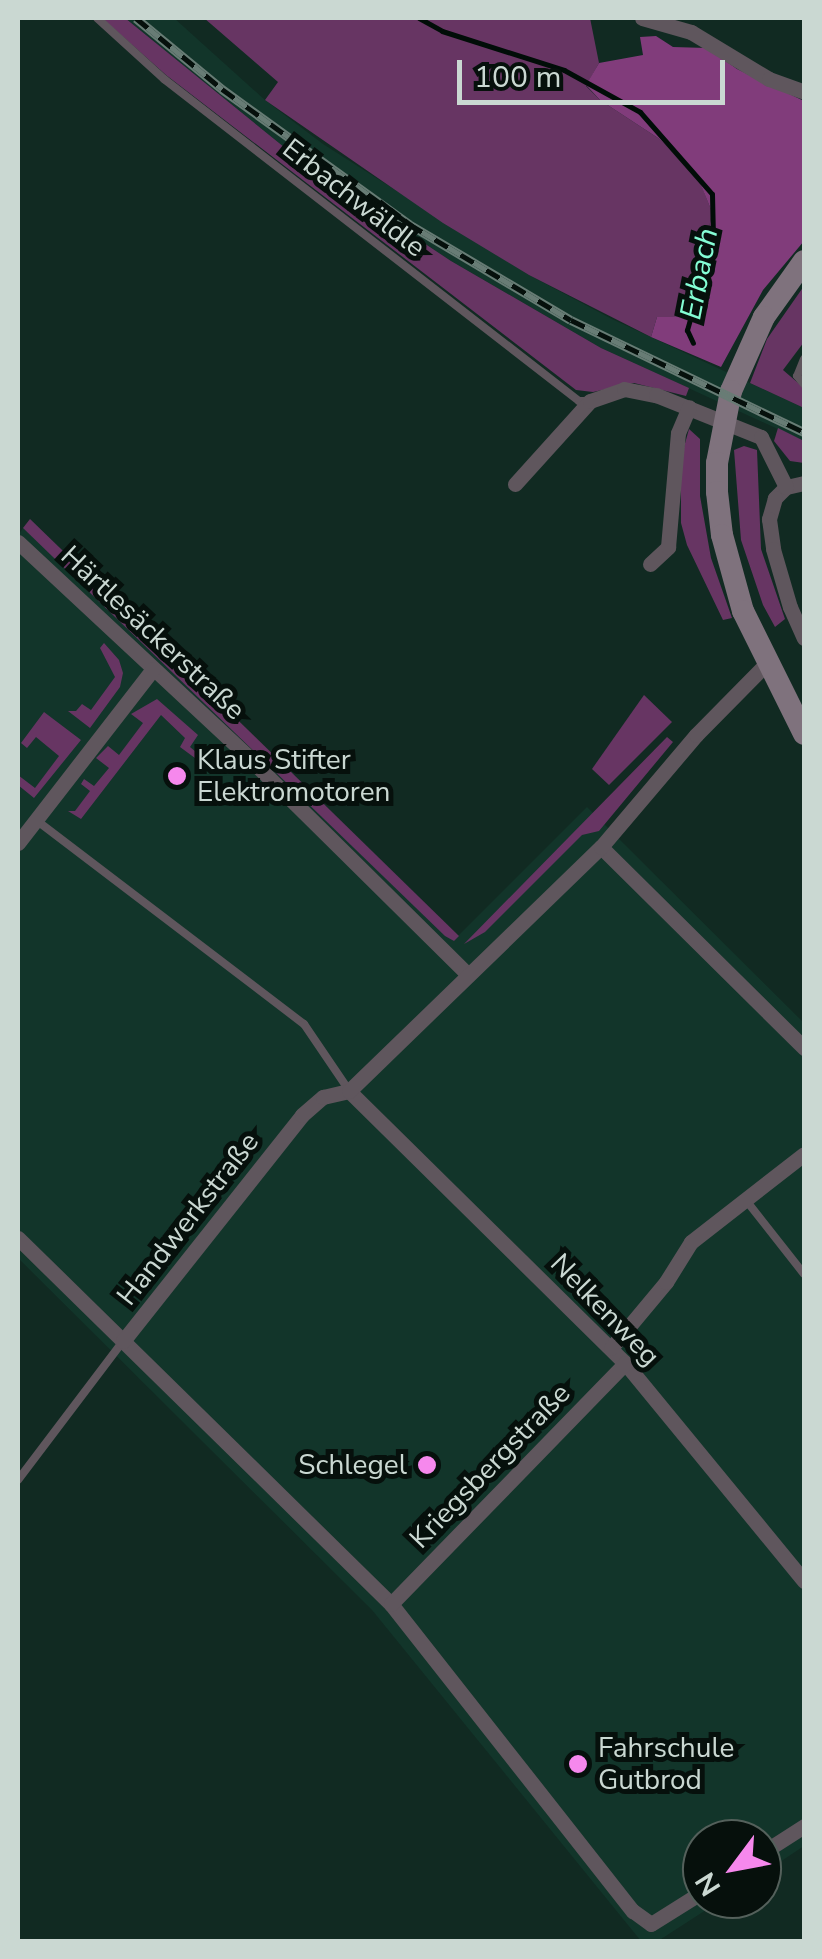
<!DOCTYPE html>
<html>
<head>
<meta charset="utf-8">
<style>
  body { margin:0 }
  #map { position:relative; width:822px; height:1959px; overflow:hidden; background:#112a22; font-family:"Nunito Sans",sans-serif }
  div>[style] { position:absolute }
  [style*='--x'] { left:calc(var(--x)*1px); top:calc(var(--y)*1px); width:calc(var(--w)*1px); rotate:calc(var(--a)*1deg) }
  .built>* { inset:0; background:#12352a }
  .green>* { inset:0; background:#673563 }
  .forest>* { inset:0; background:#813c7b }
  .stream>* { height:5px; margin:-2.5px; padding:0 2.5px; transform-origin:2.5px; border-radius:2.5px; background:#010d08 }
  .lane>* { height:8px; margin:-4px; padding:0 4px; transform-origin:4px; border-radius:4px; background:#5f565d }
  .street>* { height:15px; margin:-7.5px; padding:0 7.5px; transform-origin:7.5px; border-radius:7.5px; background:#5f565d }
  .secondary>* { height:22px; margin:-11px; padding:0 11px; transform-origin:11px; border-radius:11px; background:#7f727d }
  .rail>* { height:9px; margin-top:-4.5px; transform-origin:0; background:repeating-linear-gradient(90deg,#06100c 0 15px,#687c75 0 30px); box-sizing:border-box; border-block:2px solid #687c75 }
  .dots>* { width:28px; height:28px; translate:-50% -50%; box-sizing:border-box; border:5px solid #06100c; border-radius:50% }
  span { translate:-50% -50%; white-space:nowrap; text-align:center; line-height:1.15; -webkit-text-stroke:10px #06100c; paint-order:stroke }
  .street-label { font-size:28px; color:#cad8d2 }
  .poi-label { font-size:28px; color:#cad8d2 }
  .left { translate:0 -50%; text-align:left }
  .right { translate:-100% -50%; text-align:right }
  .water-label { font-size:30px; color:#84fed5; font-style:italic }
  .frame { position:absolute; inset:0; border:20px solid #cad8d2; pointer-events:none }
  .north { position:absolute; left:682px; top:1819px; width:100px; height:100px; box-sizing:border-box; background:#06100c; border:2px solid #54605b; border-radius:50%; rotate:238deg; font-size:28px; font-weight:700; line-height:40px; text-align:center; color:#cad8d2 }
  .north::after { content:''; display:block; margin:auto; width:35px; height:45px; background:#f688ed; clip-path:polygon(50% 0,100% 100%,50% 72%,0 100%) }
  .scale { position:absolute; left:457px; top:60px; width:268px; height:45px; box-sizing:border-box; border:5px solid #cad8d2; border-top:0; padding-left:12px; font-size:30px; line-height:35px; white-space:nowrap; color:#cad8d2; -webkit-text-stroke:8px #06100c; paint-order:stroke }
</style>
</head>
<body>
<div id="map">
  <div class="built">
    <i style="clip-path:polygon(125px 18px,174px 18px,265px 100px,323px 144px,529px 275px,612px 319px,804px 408px,804px 441px,601px 348px,451px 261px,305px 164px)"></i>
    <i style="clip-path:polygon(30px 519px,458px 936px,587px 807px,804px 1023px,804px 1846px,762px 1874px,762px 1839px,702px 1839px,702px 1899px,723px 1899px,658px 1941px,641px 1941px,372px 1610px,18px 1258px,18px 535px)"></i>
  </div>
  <div class="green">
    <i style="clip-path:polygon(102px 18px,125px 18px,305px 164px,451px 261px,601px 348px,689px 388px,686px 396px,634px 383px,593px 392px,576px 390px,166px 75px)"></i>
    <i style="clip-path:polygon(204px 18px,590px 18px,599px 63px,586px 86px,600px 100px,658px 138px,698px 177px,712px 212px,702px 268px,679px 318px,657px 317px,651px 337px,529px 275px,443px 223px,265px 100px,278px 82px)"></i>
    <i style="clip-path:polygon(804px 286px,804px 342px,783px 370px,804px 388px,804px 408px,750px 383px,767px 339px)"></i>
    <i style="clip-path:polygon(778px 428px,804px 441px,804px 463px,790px 461px,774px 441px)"></i>
    <i style="clip-path:polygon(689px 429px,700px 439px,700px 496px,711px 558px,732px 618px,723px 620px,687px 545px,681px 523px,681px 458px)"></i>
    <i style="clip-path:polygon(744px 446px,757px 450px,761px 549px,785px 619px,775px 627px,763px 605px,741px 540px,734px 450px)"></i>
    <i style="clip-path:polygon(30px 519px,246px 728px,459px 936px,454px 941px,445px 936px,23px 528px)"></i>
    <i style="clip-path:polygon(104px 643px,119px 660px,123px 673px,120px 687px,90px 728px,68px 711px,76px 711px,82px 704px,91px 710px,115px 677px,100px 648px)"></i>
    <i style="clip-path:polygon(644px 695px,672px 722px,609px 785px,592px 769px)"></i>
    <i style="clip-path:polygon(157px 699px,198px 735px,190px 747px,202px 757px,199px 761px,180px 747px,185px 738px,161px 715px,81px 819px,68px 811px,75px 811px,90px 791px,81px 784px,84px 779px,94px 786px,109px 768px,96px 758px,108px 746px,119px 755px,143px 723px,131px 714px)"></i>
    <i style="clip-path:polygon(44px 712px,81px 740px,34px 798px,18px 785px,18px 775px,35px 788px,59px 756px,36px 737px,27px 748px,21px 743px)"></i>
    <i style="clip-path:polygon(667px 737px,673px 742px,599px 831px,582px 835px,485px 932px,464px 944px)"></i>
  </div>
  <div class="forest">
    <i style="clip-path:polygon(656px 36px,673px 47px,707px 48px,737px 69px,804px 101px,804px 241px,763px 290px,721px 367px,651px 337px,657px 317px,680px 317px,702px 268px,712px 212px,698px 178px,658px 138px,600px 100px,586px 85px,599px 63px,643px 55px,640px 37px)"></i>
  </div>
  <div class="stream">
    <i style="--x:419;--y:18;--w:26;--a:29"></i>
    <i style="--x:442;--y:31;--w:128;--a:17.7"></i>
    <i style="--x:564;--y:70;--w:87;--a:28.9"></i>
    <i style="--x:640;--y:112;--w:109;--a:48.7"></i>
    <i style="--x:712;--y:194;--w:44;--a:88.7"></i>
    <i style="--x:713;--y:238;--w:96;--a:105.8"></i>
    <i style="--x:687;--y:330;--w:14;--a:65"></i>
  </div>
  <div class="lane">
    <i style="--x:97;--y:18;--w:91;--a:42.3"></i>
    <i style="--x:164;--y:79;--w:525;--a:37.81"></i>
    <i style="--x:579;--y:401;--w:9;--a:0"></i>
    <i style="--x:804;--y:359;--w:18;--a:112"></i>
    <i style="--x:797;--y:376;--w:11;--a:49"></i>
    <i style="--x:36;--y:820;--w:337;--a:37.3"></i>
    <i style="--x:304;--y:1024;--w:78;--a:55.9"></i>
    <i style="--x:745;--y:1199;--w:95;--a:51.8"></i>
    <i style="--x:18;--y:1480;--w:174;--a:-52.9"></i>
  </div>
  <div class="street">
    <i style="--x:642;--y:18;--w:51;--a:15.9"></i>
    <i style="--x:691;--y:32;--w:91;--a:31.1"></i>
    <i style="--x:769;--y:79;--w:37;--a:20"></i>
    <i style="--x:804;--y:483;--w:18;--a:167"></i>
    <i style="--x:786;--y:487;--w:16;--a:135"></i>
    <i style="--x:775;--y:498;--w:22;--a:106"></i>
    <i style="--x:769;--y:519;--w:30;--a:82"></i>
    <i style="--x:773;--y:549;--w:60;--a:73.7"></i>
    <i style="--x:790;--y:607;--w:34;--a:66"></i>
    <i style="--x:515;--y:484;--w:112;--a:-47.9"></i>
    <i style="--x:590;--y:401;--w:36;--a:-19"></i>
    <i style="--x:624;--y:389;--w:33;--a:11"></i>
    <i style="--x:656;--y:395;--w:113;--a:21.8"></i>
    <i style="--x:761;--y:437;--w:56;--a:63.4"></i>
    <i style="--x:18;--y:542;--w:311;--a:43"></i>
    <i style="--x:245;--y:754;--w:311;--a:44.7"></i>
    <i style="--x:650;--y:564;--w:25;--a:-43"></i>
    <i style="--x:668;--y:547;--w:114;--a:-85"></i>
    <i style="--x:678;--y:433;--w:28;--a:-67"></i>
    <i style="--x:18;--y:843;--w:220;--a:-52.2"></i>
    <i style="--x:601;--y:847;--w:286;--a:44.7"></i>
    <i style="--x:349;--y:1091;--w:388;--a:44.6"></i>
    <i style="--x:625;--y:1363;--w:282;--a:50.6"></i>
    <i style="--x:18;--y:1238;--w:523;--a:44.46"></i>
    <i style="--x:391;--y:1604;--w:391;--a:51.8"></i>
    <i style="--x:633;--y:1911;--w:22;--a:36"></i>
    <i style="--x:123;--y:1341;--w:288;--a:-51.6"></i>
    <i style="--x:302;--y:1115;--w:28;--a:-41"></i>
    <i style="--x:323;--y:1097;--w:27;--a:-13"></i>
    <i style="--x:349;--y:1091;--w:351;--a:-44.1"></i>
    <i style="--x:601;--y:847;--w:147;--a:-49.7"></i>
    <i style="--x:696;--y:735;--w:100;--a:-45.4"></i>
    <i style="--x:611;--y:1348;--w:86;--a:-50.2"></i>
    <i style="--x:666;--y:1282;--w:47;--a:-58"></i>
    <i style="--x:691;--y:1242;--w:143;--a:-37.9"></i>
    <i style="--x:391;--y:1604;--w:336;--a:-45.8"></i>
    <i style="--x:762;--y:1853;--w:50;--a:-32.7"></i>
    <i style="--x:651;--y:1924;--w:60;--a:-32.1"></i>
  </div>
  <div class="secondary">
    <i style="--x:804;--y:261;--w:69;--a:125.5"></i>
    <i style="--x:764;--y:317;--w:81;--a:114"></i>
    <i style="--x:731;--y:391;--w:73;--a:101"></i>
    <i style="--x:717;--y:463;--w:29;--a:90"></i>
    <i style="--x:717;--y:492;--w:43;--a:83.4"></i>
    <i style="--x:722;--y:535;--w:79;--a:74.6"></i>
    <i style="--x:743;--y:611;--w:137;--a:63.6"></i>
  </div>
  <div class="rail">
    <i style="--x:136;--y:18;--w:112;--a:39.5"></i>
    <i style="--x:222;--y:89;--w:231;--a:35.8"></i>
    <i style="--x:409;--y:224;--w:188;--a:30.7"></i>
    <i style="--x:571;--y:320;--w:259;--a:25.7"></i>
  </div>
  <div class="dots">
    <i style="left:177px;top:776px;background:#f688ed"></i>
    <i style="left:427px;top:1465px;background:#f688ed"></i>
    <i style="left:578px;top:1764px;background:#f688ed"></i>
  </div>
  <div class="street-label">
    <span style="left:354px;top:198px;rotate:38deg">Erbachwäldle</span>
    <span style="left:153px;top:633px;rotate:43deg">Härtlesäckerstraße</span>
    <span style="left:188px;top:1219px;rotate:-52deg">Handwerkstraße</span>
    <span style="left:605px;top:1310px;rotate:46deg">Nelkenweg</span>
    <span style="left:490px;top:1466px;rotate:-46deg">Kriegsbergstraße</span>
  </div>
  <div class="poi-label">
    <span class="left" style="left:197px;top:776px">Klaus Stifter<br>Elektromotoren</span>
    <span class="right" style="left:407px;top:1465px">Schlegel</span>
    <span class="left" style="left:598px;top:1764px">Fahrschule<br>Gutbrod</span>
  </div>
  <div class="water-label">
    <span style="left:700px;top:274px;rotate:-79deg">Erbach</span>
  </div>
  <div class="frame"></div>
  <div class="north">N</div>
  <div class="scale">100 m</div>
</div>
</body>
</html>
